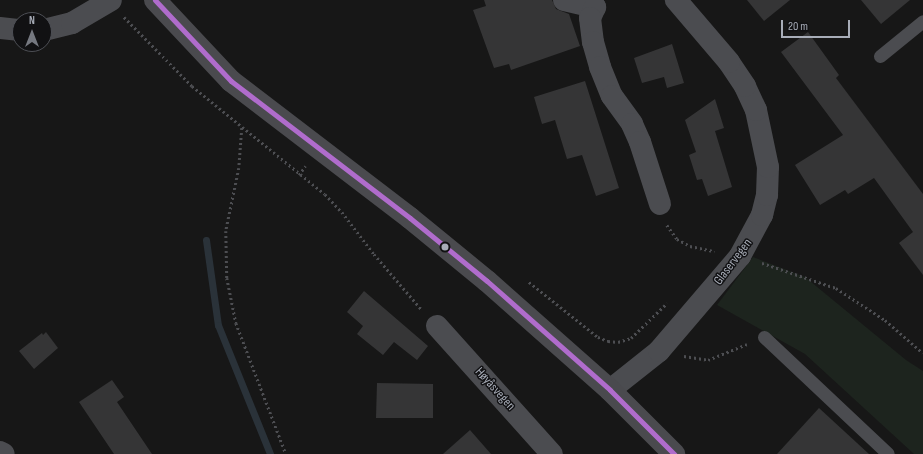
<!DOCTYPE html>
<html>
<head>
<meta charset="utf-8">
<style>
  body { margin:0 }
  #map { position:relative; width:923px; height:454px; overflow:hidden; background:#171717; font-family:"Sofia Sans Condensed",sans-serif }
  div>[style] { position:absolute }
  [style*='--x'] { left:calc(var(--x)*1px); top:calc(var(--y)*1px); width:calc(var(--w)*1px); rotate:calc(var(--a)*1deg) }
  .green>* { inset:0; background:#1d241e }
  .stream>* { height:7px; margin:-3.5px; padding:0 3.5px; transform-origin:3.5px; border-radius:3.5px; background:#2a3239 }
  .building>* { inset:0; background:#353536 }
  .path>* { height:2.5px; margin-top:-1.25px; transform-origin:0; background:repeating-linear-gradient(90deg,#4d4e52 0 2px,transparent 0 5px) }
  .lane>* { height:13px; margin:-6.5px; padding:0 6.5px; transform-origin:6.5px; border-radius:6.5px; background:#4b4c50 }
  .street>* { height:22px; margin:-11px; padding:0 11px; transform-origin:11px; border-radius:11px; background:#4b4c50 }
  .secondary>* { height:22px; margin:-11px; padding:0 11px; transform-origin:11px; border-radius:11px; background:#4a4a4e }
  .bus-1>* { height:5px; margin:-2.5px; padding:0 2.5px; transform-origin:2.5px; border-radius:2.5px; background:#b06ccc }
  .dots>* { width:11px; height:11px; translate:-50% -50%; box-sizing:border-box; border:2px solid #111113; border-radius:50% }
  span { translate:-50% -50%; white-space:nowrap; text-align:center; line-height:1.15; -webkit-text-stroke:3px #111113; paint-order:stroke }
  .street-label { font-size:13px; color:#a8adb8 }
  .north { position:absolute; left:12px; top:12px; width:40px; height:40px; box-sizing:border-box; background:#111113; border:1px solid #4d4f55; border-radius:50%; rotate:0deg; font-size:11px; font-weight:700; line-height:16px; text-align:center; color:#a8adb8 }
  .north::after { content:''; display:block; margin:auto; width:14px; height:18px; background:#757880; clip-path:polygon(50% 0,100% 100%,50% 72%,0 100%) }
  .scale { position:absolute; left:781px; top:20px; width:69px; height:18px; box-sizing:border-box; border:2px solid #a8adb8; border-top:0; padding-left:5px; font-size:12px; line-height:14px; white-space:nowrap; color:#a8adb8; -webkit-text-stroke:3px #111113; paint-order:stroke }
</style>
</head>
<body>
<div id="map">
  <div class="green">
    <i style="clip-path:polygon(753px 257px,805px 277px,906px 360px,923px 371px,923px 454px,914px 454px,805px 354px,717px 305px)"></i>
  </div>
  <div class="stream">
    <i style="--x:206;--y:240;--w:86;--a:82"></i>
    <i style="--x:218;--y:325;--w:139;--a:68"></i>
  </div>
  <div class="building">
    <i style="clip-path:polygon(484px 0,552px 0,556px 9px,569px 14px,580px 46px,511px 70px,509px 64px,494px 68px,473px 10px,486px 6px)"></i>
    <i style="clip-path:polygon(747px 0,790px 0,764px 21px)"></i>
    <i style="clip-path:polygon(861px 0,910px 0,881px 24px)"></i>
    <i style="clip-path:polygon(808px 32px,839px 75px,836px 78px,923px 194px,923px 275px,899px 243px,913px 232px,874px 178px,848px 194px,845px 190px,820px 205px,795px 165px,843px 135px,781px 52px)"></i>
    <i style="clip-path:polygon(672px 44px,684px 83px,667px 88px,664px 77px,642px 83px,634px 58px)"></i>
    <i style="clip-path:polygon(585px 81px,619px 188px,596px 196px,582px 155px,567px 159px,555px 120px,542px 124px,534px 97px)"></i>
    <i style="clip-path:polygon(715px 99px,724px 128px,715px 131px,732px 187px,708px 196px,702px 179px,697px 180px,689px 155px,696px 152px,685px 120px)"></i>
    <i style="clip-path:polygon(364px 291px,428px 346px,417px 360px,394px 342px,383px 355px,357px 334px,363px 326px,347px 312px)"></i>
    <i style="clip-path:polygon(46px 332px,58px 348px,34px 369px,19px 351px,42px 333px,43px 335px)"></i>
    <i style="clip-path:polygon(112px 380px,124px 397px,117px 402px,152px 454px,114px 454px,79px 402px)"></i>
    <i style="clip-path:polygon(377px 383px,433px 384px,433px 418px,376px 418px)"></i>
    <i style="clip-path:polygon(819px 408px,869px 454px,777px 454px)"></i>
    <i style="clip-path:polygon(470px 430px,491px 454px,443px 454px)"></i>
  </div>
  <div class="path">
    <i style="--x:124;--y:17;--w:97;--a:45.4"></i>
    <i style="--x:192;--y:86;--w:171;--a:39.1"></i>
    <i style="--x:325;--y:194;--w:25;--a:47"></i>
    <i style="--x:342;--y:212;--w:53;--a:52.7"></i>
    <i style="--x:374;--y:254;--w:74;--a:49.4"></i>
    <i style="--x:242;--y:128;--w:40;--a:94.3"></i>
    <i style="--x:239;--y:168;--w:64;--a:101.7"></i>
    <i style="--x:226;--y:231;--w:47;--a:88.8"></i>
    <i style="--x:227;--y:278;--w:46;--a:78.7"></i>
    <i style="--x:236;--y:323;--w:140;--a:69.1"></i>
    <i style="--x:299;--y:175;--w:11;--a:-56"></i>
    <i style="--x:667;--y:225;--w:17;--a:54"></i>
    <i style="--x:677;--y:239;--w:15;--a:28"></i>
    <i style="--x:690;--y:246;--w:25;--a:12"></i>
    <i style="--x:762;--y:263;--w:78;--a:18.7"></i>
    <i style="--x:836;--y:288;--w:59;--a:33.1"></i>
    <i style="--x:885;--y:320;--w:50;--a:41"></i>
    <i style="--x:529;--y:282;--w:88;--a:38.6"></i>
    <i style="--x:598;--y:337;--w:11;--a:22"></i>
    <i style="--x:608;--y:341;--w:10;--a:6"></i>
    <i style="--x:618;--y:342;--w:14;--a:-17"></i>
    <i style="--x:631;--y:338;--w:50;--a:-44.2"></i>
    <i style="--x:684;--y:356;--w:24;--a:9"></i>
    <i style="--x:708;--y:360;--w:42;--a:-22.3"></i>
  </div>
  <div class="lane">
    <i style="--x:880;--y:56;--w:55;--a:-39.1"></i>
    <i style="--x:764;--y:337;--w:170;--a:43.3"></i>
  </div>
  <div class="street">
    <i style="--x:564;--y:0;--w:32;--a:13"></i>
    <i style="--x:595;--y:7;--w:12;--a:114"></i>
    <i style="--x:590;--y:18;--w:24;--a:83"></i>
    <i style="--x:593;--y:42;--w:26;--a:74"></i>
    <i style="--x:600;--y:67;--w:31;--a:68"></i>
    <i style="--x:612;--y:96;--w:34;--a:54"></i>
    <i style="--x:632;--y:124;--w:20;--a:66"></i>
    <i style="--x:640;--y:142;--w:65;--a:72.1"></i>
    <i style="--x:0;--y:28;--w:20;--a:6"></i>
    <i style="--x:44;--y:30;--w:29;--a:-14"></i>
    <i style="--x:72;--y:23;--w:45;--a:-30.5"></i>
    <i style="--x:437;--y:326;--w:172;--a:48.1"></i>
    <i style="--x:610;--y:390;--w:63;--a:-38.5"></i>
    <i style="--x:659;--y:351;--w:125;--a:-49.5"></i>
    <i style="--x:740;--y:256;--w:47;--a:-61.8"></i>
    <i style="--x:762;--y:215;--w:21;--a:-76"></i>
    <i style="--x:767;--y:195;--w:28;--a:-88"></i>
    <i style="--x:768;--y:167;--w:58;--a:-101.9"></i>
    <i style="--x:756;--y:110;--w:26;--a:-115"></i>
    <i style="--x:745;--y:86;--w:29;--a:-124"></i>
    <i style="--x:729;--y:62;--w:82;--a:-130.5"></i>
    <i style="--x:0;--y:452;--w:4;--a:27"></i>
  </div>
  <div class="secondary">
    <i style="--x:155;--y:0;--w:111;--a:46.8"></i>
    <i style="--x:231;--y:81;--w:225;--a:37.4"></i>
    <i style="--x:410;--y:218;--w:99;--a:39.3"></i>
    <i style="--x:487;--y:281;--w:164;--a:41.5"></i>
    <i style="--x:610;--y:390;--w:91;--a:45"></i>
  </div>
  <div class="bus-1">
    <i style="--x:155;--y:0;--w:111;--a:46.8"></i>
    <i style="--x:231;--y:81;--w:225;--a:37.4"></i>
    <i style="--x:410;--y:218;--w:99;--a:39.3"></i>
    <i style="--x:487;--y:281;--w:164;--a:41.5"></i>
    <i style="--x:610;--y:390;--w:91;--a:45"></i>
  </div>
  <div class="dots">
    <i style="left:445px;top:247px;background:#a8adb8"></i>
  </div>
  <div class="street-label">
    <span style="left:733px;top:262px;rotate:-53deg">Glaservegen</span>
    <span style="left:495px;top:389px;rotate:48deg">Høyåsvegen</span>
  </div>
  <div class="north">N</div>
  <div class="scale">20 m</div>
</div>
</body>
</html>
